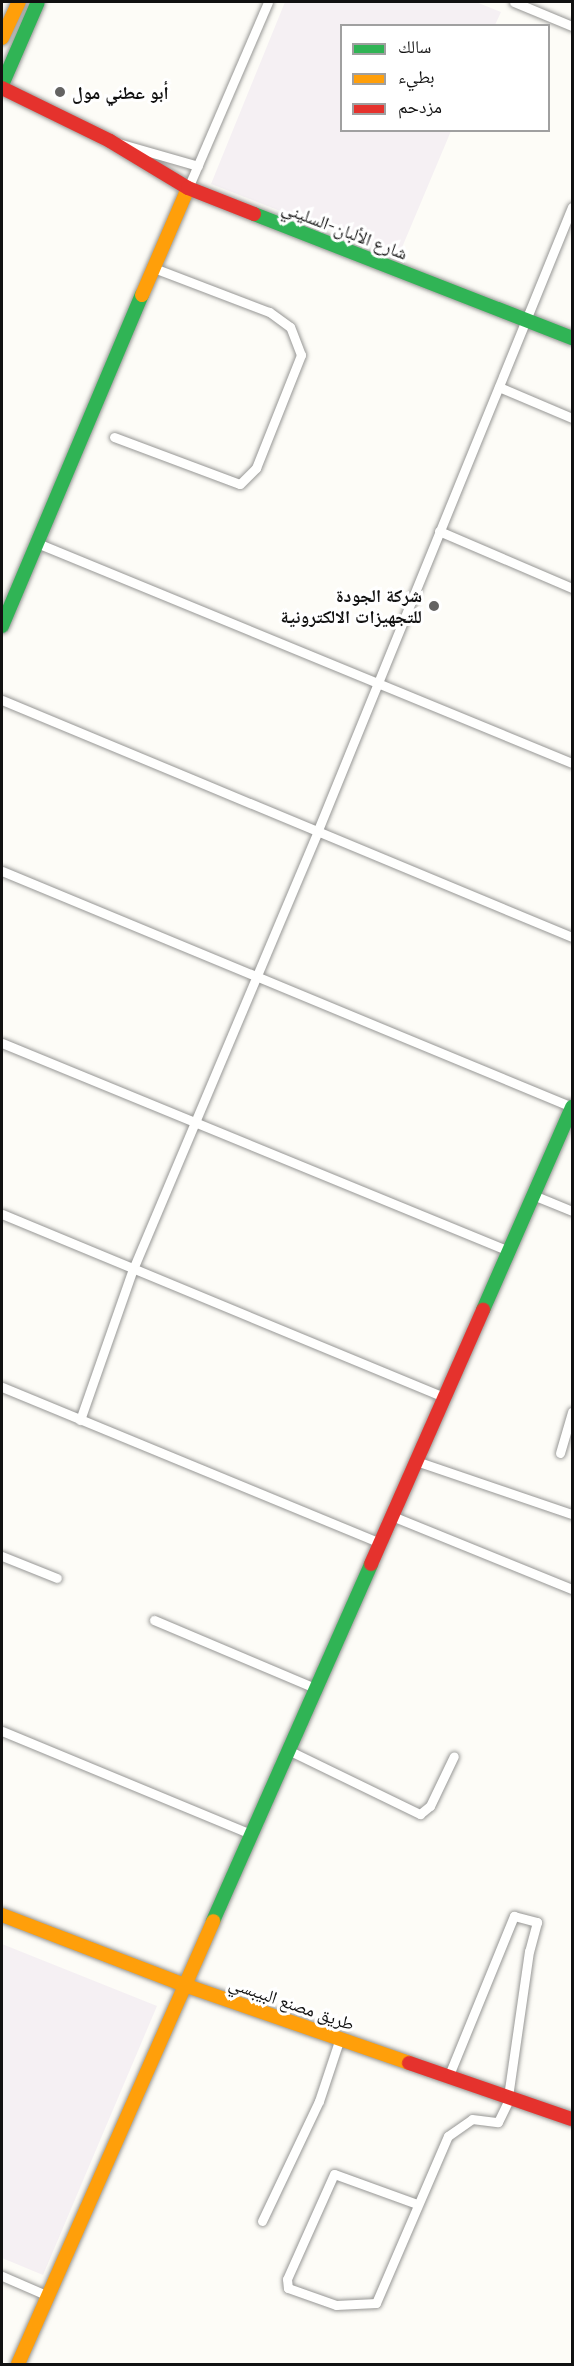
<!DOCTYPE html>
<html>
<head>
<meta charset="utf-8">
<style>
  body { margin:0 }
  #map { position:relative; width:574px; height:2366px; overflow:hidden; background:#fdfcf7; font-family:"PT Serif","Noto Naskh Arabic",serif }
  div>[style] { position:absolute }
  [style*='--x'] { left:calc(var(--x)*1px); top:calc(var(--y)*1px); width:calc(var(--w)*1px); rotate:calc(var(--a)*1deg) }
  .industrial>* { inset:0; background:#f5f0f3 }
  .roads { filter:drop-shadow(0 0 2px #979795) drop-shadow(0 0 2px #979795) }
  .street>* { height:9px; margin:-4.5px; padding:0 4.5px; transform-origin:4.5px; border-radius:4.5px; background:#fffffe }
  .fast>* { height:14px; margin:-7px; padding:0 7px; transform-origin:7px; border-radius:7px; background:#30b455 }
  .slow>* { height:14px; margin:-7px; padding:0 7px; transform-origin:7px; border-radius:7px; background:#ff9f0a }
  .jam>* { height:14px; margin:-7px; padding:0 7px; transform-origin:7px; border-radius:7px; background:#e5322d }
  .dots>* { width:16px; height:16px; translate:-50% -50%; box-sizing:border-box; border:3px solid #fff; border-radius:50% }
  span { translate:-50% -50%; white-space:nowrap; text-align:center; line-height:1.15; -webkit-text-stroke:6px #fff; paint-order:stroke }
  .poi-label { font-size:18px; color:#111; font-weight:700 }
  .left { translate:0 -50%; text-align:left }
  .right { translate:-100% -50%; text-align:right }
  .street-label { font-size:18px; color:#111 }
  .frame { position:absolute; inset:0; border:3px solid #111; pointer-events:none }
  .legend { position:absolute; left:340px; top:24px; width:210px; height:108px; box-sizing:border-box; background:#fff; border:2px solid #a0a0a0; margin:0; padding:8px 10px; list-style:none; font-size:18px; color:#111 }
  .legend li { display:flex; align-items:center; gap:12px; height:30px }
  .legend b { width:30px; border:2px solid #a0a0a0 }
</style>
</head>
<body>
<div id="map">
  <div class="industrial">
    <i style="clip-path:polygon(285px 2px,476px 2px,501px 12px,495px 25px,342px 26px,342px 130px,451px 131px,398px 257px,211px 184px)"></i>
    <i style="clip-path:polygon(2px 1944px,157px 2006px,43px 2275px,2px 2258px)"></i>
  </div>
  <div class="roads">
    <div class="street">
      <i style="--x:514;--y:2;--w:63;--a:22.5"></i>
      <i style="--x:118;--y:143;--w:83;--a:16"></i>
      <i style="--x:188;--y:188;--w:202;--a:-66.7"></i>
      <i style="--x:499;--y:387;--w:79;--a:23"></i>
      <i style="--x:114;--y:437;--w:134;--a:20.5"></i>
      <i style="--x:240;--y:484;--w:23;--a:-45"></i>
      <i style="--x:256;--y:468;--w:122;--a:-68.3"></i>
      <i style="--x:301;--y:355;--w:30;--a:-111"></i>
      <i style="--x:290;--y:327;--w:26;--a:-144"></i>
      <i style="--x:269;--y:312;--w:123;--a:-159.1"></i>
      <i style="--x:439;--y:531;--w:145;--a:23.2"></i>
      <i style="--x:37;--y:543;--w:578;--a:22.35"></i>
      <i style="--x:2;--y:700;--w:617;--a:22.58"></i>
      <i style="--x:2;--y:871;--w:617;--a:22.49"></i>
      <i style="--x:2;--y:1043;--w:548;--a:22.31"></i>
      <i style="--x:533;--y:1195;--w:42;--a:22.3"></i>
      <i style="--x:2;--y:1214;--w:478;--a:22.5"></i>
      <i style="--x:2;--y:1387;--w:409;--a:22.4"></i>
      <i style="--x:80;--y:1420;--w:160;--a:-70.7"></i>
      <i style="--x:133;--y:1269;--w:476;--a:-67.1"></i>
      <i style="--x:318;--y:830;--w:673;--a:-67.82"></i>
      <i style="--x:560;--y:1453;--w:43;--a:-73.7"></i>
      <i style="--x:416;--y:1461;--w:165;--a:18.8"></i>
      <i style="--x:392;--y:1516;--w:194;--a:22.1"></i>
      <i style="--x:2;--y:1556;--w:59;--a:21.8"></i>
      <i style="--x:154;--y:1620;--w:175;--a:22.9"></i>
      <i style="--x:2;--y:1731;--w:269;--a:22.5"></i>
      <i style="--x:288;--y:1750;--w:147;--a:25.9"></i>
      <i style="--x:420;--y:1814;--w:13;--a:-39"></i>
      <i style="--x:430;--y:1806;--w:55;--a:-64.4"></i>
      <i style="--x:449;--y:2075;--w:172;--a:-67.8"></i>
      <i style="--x:514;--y:1916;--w:24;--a:15"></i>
      <i style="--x:537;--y:1922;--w:30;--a:105"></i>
      <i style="--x:529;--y:1951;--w:147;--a:98.2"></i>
      <i style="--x:417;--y:2204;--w:88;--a:-160.1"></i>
      <i style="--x:334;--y:2174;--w:115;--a:114.1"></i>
      <i style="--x:287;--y:2279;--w:9;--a:84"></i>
      <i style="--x:288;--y:2288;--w:51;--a:19.5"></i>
      <i style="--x:336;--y:2305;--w:40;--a:-2.9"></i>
      <i style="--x:376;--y:2303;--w:182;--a:-66.7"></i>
      <i style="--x:448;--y:2136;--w:29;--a:-35"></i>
      <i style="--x:472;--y:2119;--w:26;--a:7"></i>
      <i style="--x:498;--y:2122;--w:28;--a:-64"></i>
      <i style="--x:262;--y:2221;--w:133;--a:-64.6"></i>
      <i style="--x:319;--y:2101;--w:66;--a:-71.6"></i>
      <i style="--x:2;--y:2276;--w:50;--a:23.5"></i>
    </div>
    <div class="fast">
      <i style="--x:2;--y:85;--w:90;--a:-66.6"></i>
      <i style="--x:254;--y:214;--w:341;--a:21.3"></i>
      <i style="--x:2;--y:626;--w:359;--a:-67.1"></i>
      <i style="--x:483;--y:1310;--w:222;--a:-66.3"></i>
      <i style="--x:213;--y:1921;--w:390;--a:-66.1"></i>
    </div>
    <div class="slow">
      <i style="--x:2;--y:38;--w:40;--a:-65"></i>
      <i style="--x:142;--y:295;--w:116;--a:-66.7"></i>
      <i style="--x:2;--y:1915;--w:195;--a:21"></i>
      <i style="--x:184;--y:1985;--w:238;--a:19.1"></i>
      <i style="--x:18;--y:2364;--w:484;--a:-66.2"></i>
    </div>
    <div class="jam">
      <i style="--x:2;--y:88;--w:120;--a:26.1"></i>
      <i style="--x:110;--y:141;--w:91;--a:31.1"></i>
      <i style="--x:188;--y:188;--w:71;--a:21.5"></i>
      <i style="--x:371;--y:1564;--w:278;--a:-66.2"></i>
      <i style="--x:409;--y:2063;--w:172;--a:19"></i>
    </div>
  </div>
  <div class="dots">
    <i style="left:60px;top:92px;background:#646362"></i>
    <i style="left:434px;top:606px;background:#646362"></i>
  </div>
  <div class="poi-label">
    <span class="left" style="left:72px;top:92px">أبو عطني مول</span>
    <span class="right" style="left:422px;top:606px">شركة الجودة<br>للتجهيزات الالكترونية</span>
  </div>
  <div class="street-label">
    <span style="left:345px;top:230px;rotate:21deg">شارع الألبان-السليني</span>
    <span style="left:292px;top:2003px;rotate:19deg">طريق مصنع البيبسي</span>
  </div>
  <div class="frame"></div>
  <ul class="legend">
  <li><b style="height:8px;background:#30b455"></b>سالك</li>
  <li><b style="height:8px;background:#ff9f0a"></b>بطيء</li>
  <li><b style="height:8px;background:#e5322d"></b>مزدحم</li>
  </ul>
</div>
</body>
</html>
